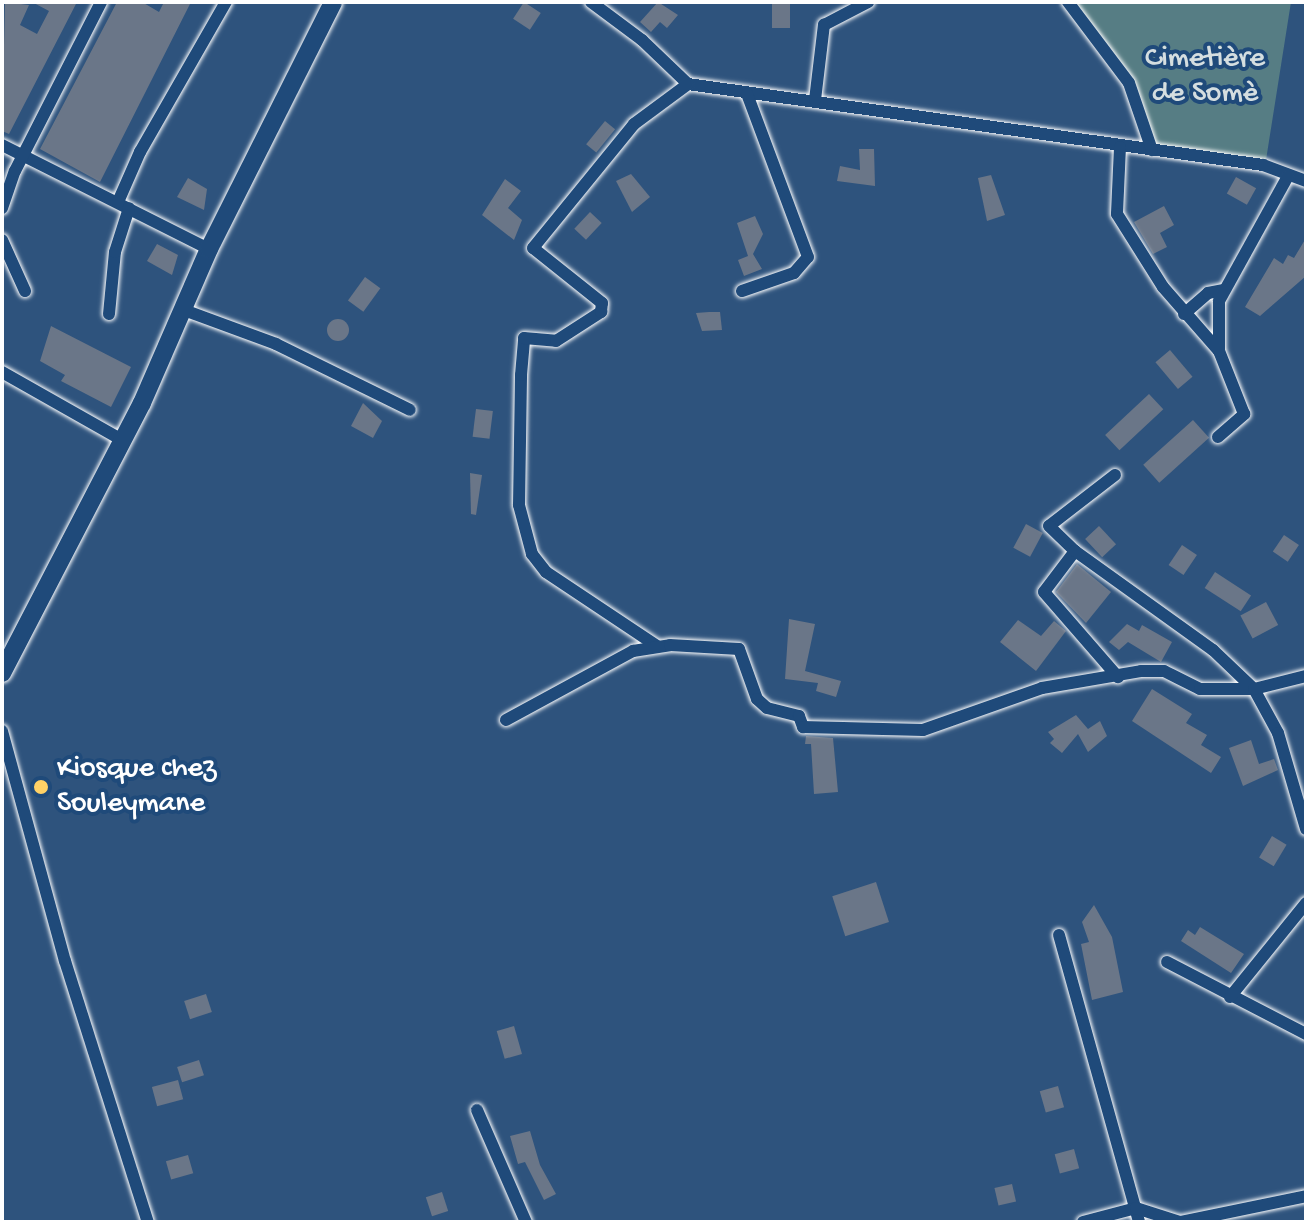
<!DOCTYPE html>
<html>
<head>
<meta charset="utf-8">
<style>
	body { margin:0 }
	#map { position:relative; width:1308px; height:1224px; overflow:hidden; background:#2e537d; font-family:"Gochi Hand",sans-serif }
	div>[style] { position:absolute }
	[style*='--x'] { left:calc(var(--x)*1px); top:calc(var(--y)*1px); width:calc(var(--w)*1px); rotate:calc(var(--a)*1deg) }
	.green>* { inset:0; background:#567d84 }
	.building>* { inset:0; background:#6a7688; transform-origin:0 0 }
	.round { border-radius:50% }
	.roads { filter:drop-shadow(0 0 2px #fff) drop-shadow(0 0 2px #fff) }
	.street>* { height:12px; margin:-6px; padding:0 6px; transform-origin:6px; border-radius:6px; background:#1f4a7a }
	.secondary>* { height:18px; margin:-9px; padding:0 9px; transform-origin:9px; border-radius:9px; background:#1f4a7a }
	.dots>* { width:22px; height:22px; translate:-50% -50%; box-sizing:border-box; border:4px solid #1f4a7a; border-radius:50% }
	span { translate:-50% -50%; white-space:nowrap; text-align:center; line-height:1.15; -webkit-text-stroke:8px #1f4a7a; paint-order:stroke }
	.park-label { font-size:30px; color:#d5dee0 }
	.poi-label { font-size:30px; color:#fff }
	.left { translate:0 -50%; text-align:left }
	.frame { position:absolute; inset:0; border:4px solid #fff; pointer-events:none }
</style>
</head>
<body>
<div id="map">
	<div class="green">
		<div style="clip-path:polygon(1072px 2px,1291px 2px,1266px 160px,1154px 147px,1130px 82px)"></div>
	</div>
	<div class="building">
		<div style="clip-path:polygon(5px 2px,29px 5px,20px 25px,37px 34px,49px 11px,32px 2px,77px 2px,9px 134px,2px 131px)"></div>
		<div style="clip-path:polygon(117px 2px,142px 2px,159px 12px,164px 2px,191px 2px,100px 182px,40px 149px)"></div>
		<div style="left:524px;top:2px;width:20px;height:20px;rotate:33deg"></div>
		<div style="clip-path:polygon(658px 2px,678px 15px,667px 28px,660px 22px,651px 32px,640px 22px)"></div>
		<div style="left:772px;top:2px;width:18px;height:26px"></div>
		<div style="left:605px;top:121px;width:13px;height:30px;rotate:39deg"></div>
		<div style="clip-path:polygon(859px 149px,874px 149px,875px 186px,837px 181px,840px 166px,860px 170px)"></div>
		<div style="clip-path:polygon(631px 174px,650px 197px,632px 212px,616px 181px)"></div>
		<div style="clip-path:polygon(991px 175px,1005px 215px,987px 221px,978px 178px)"></div>
		<div style="left:1236px;top:177px;width:23px;height:19px;rotate:29deg"></div>
		<div style="clip-path:polygon(188px 178px,207px 189px,204px 210px,177px 197px)"></div>
		<div style="clip-path:polygon(505px 179px,521px 191px,508px 208px,522px 220px,514px 240px,482px 215px)"></div>
		<div style="clip-path:polygon(1164px 206px,1174px 225px,1160px 233px,1167px 247px,1153px 254px,1134px 222px)"></div>
		<div style="left:590px;top:212px;width:16px;height:23px;rotate:43deg"></div>
		<div style="clip-path:polygon(755px 216px,763px 234px,753px 254px,762px 269px,744px 276px,738px 260px,748px 256px,737px 223px)"></div>
		<div style="clip-path:polygon(1306px 238px,1306px 276px,1260px 316px,1245px 307px,1274px 258px,1283px 264px,1288px 255px,1294px 258px)"></div>
		<div style="clip-path:polygon(157px 244px,178px 255px,172px 275px,147px 261px)"></div>
		<div style="left:365px;top:277px;width:19px;height:29px;rotate:36deg"></div>
		<div style="clip-path:polygon(709px 312px,720px 312px,722px 330px,702px 331px,696px 313px)"></div>
		<div class="round" style="left:327px;top:319px;width:22px;height:22px"></div>
		<div style="clip-path:polygon(51px 326px,131px 367px,111px 407px,61px 381px,65px 375px,40px 361px)"></div>
		<div style="left:1170px;top:350px;width:35px;height:19px;rotate:50deg"></div>
		<div style="left:1149px;top:394px;width:21px;height:60px;rotate:47deg"></div>
		<div style="clip-path:polygon(363px 403px,382px 421px,373px 438px,351px 426px)"></div>
		<div style="left:476px;top:409px;width:17px;height:28px;rotate:7deg"></div>
		<div style="left:1193px;top:420px;width:24px;height:67px;rotate:48deg"></div>
		<div style="clip-path:polygon(470px 473px,482px 475px,476px 515px,471px 514px)"></div>
		<div style="left:1026px;top:524px;width:19px;height:27px;rotate:28deg"></div>
		<div style="left:1099px;top:526px;width:25px;height:19px;rotate:47deg"></div>
		<div style="left:1284px;top:535px;width:18px;height:20px;rotate:34deg"></div>
		<div style="left:1182px;top:545px;width:18px;height:24px;rotate:34deg"></div>
		<div style="clip-path:polygon(1077px 564px,1111px 592px,1086px 623px,1056px 592px)"></div>
		<div style="left:1215px;top:572px;width:43px;height:19px;rotate:33deg"></div>
		<div style="left:1266px;top:602px;width:26px;height:29px;rotate:62deg"></div>
		<div style="clip-path:polygon(789px 619px,815px 624px,805px 671px,841px 681px,836px 697px,816px 691px,818px 683px,785px 679px)"></div>
		<div style="clip-path:polygon(1018px 620px,1041px 636px,1054px 621px,1066px 631px,1036px 671px,1000px 642px)"></div>
		<div style="clip-path:polygon(1127px 624px,1139px 631px,1142px 625px,1172px 642px,1161px 662px,1128px 642px,1119px 650px,1109px 642px)"></div>
		<div style="clip-path:polygon(1152px 689px,1192px 714px,1186px 723px,1207px 735px,1201px 745px,1221px 757px,1211px 773px,1132px 721px)"></div>
		<div style="clip-path:polygon(1076px 715px,1088px 729px,1100px 721px,1107px 736px,1088px 752px,1078px 734px,1062px 753px,1050px 743px,1054px 739px,1048px 732px)"></div>
		<div style="clip-path:polygon(806px 736px,833px 738px,838px 792px,814px 794px,811px 744px,805px 744px)"></div>
		<div style="clip-path:polygon(1251px 740px,1259px 764px,1274px 759px,1278px 770px,1243px 786px,1229px 748px)"></div>
		<div style="left:1272px;top:836px;width:17px;height:25px;rotate:31deg"></div>
		<div style="left:876px;top:882px;width:42px;height:46px;rotate:72deg"></div>
		<div style="clip-path:polygon(1094px 905px,1112px 937px,1123px 992px,1092px 1000px,1081px 944px,1089px 942px,1082px 922px)"></div>
		<div style="clip-path:polygon(1200px 927px,1244px 954px,1231px 973px,1181px 941px,1188px 930px,1195px 935px)"></div>
		<div style="left:206px;top:994px;width:19px;height:23px;rotate:72deg"></div>
		<div style="left:514px;top:1026px;width:29px;height:18px;rotate:74deg"></div>
		<div style="left:199px;top:1060px;width:16px;height:23px;rotate:72deg"></div>
		<div style="left:178px;top:1080px;width:20px;height:27px;rotate:75deg"></div>
		<div style="left:1058px;top:1086px;width:22px;height:19px;rotate:74deg"></div>
		<div style="clip-path:polygon(530px 1131px,540px 1165px,556px 1194px,544px 1200px,525px 1162px,518px 1164px,510px 1136px)"></div>
		<div style="left:1074px;top:1149px;width:20px;height:20px;rotate:75deg"></div>
		<div style="left:188px;top:1155px;width:19px;height:23px;rotate:74deg"></div>
		<div style="left:1012px;top:1184px;width:18px;height:18px;rotate:77deg"></div>
		<div style="left:442px;top:1192px;width:20px;height:17px;rotate:72deg"></div>
	</div>
	<div class="roads">
		<div class="street">
			<div style="--x:591;--y:2;--w:64;--a:36.7"></div>
			<div style="--x:642;--y:40;--w:64;--a:43.7"></div>
			<div style="--x:688;--y:84;--w:581;--a:8.02"></div>
			<div style="--x:1263;--y:165;--w:46;--a:20.4"></div>
			<div style="--x:1068;--y:2;--w:101;--a:53"></div>
			<div style="--x:1129;--y:83;--w:71;--a:71.1"></div>
			<div style="--x:815;--y:100;--w:76;--a:-83.2"></div>
			<div style="--x:824;--y:25;--w:50;--a:-27.6"></div>
			<div style="--x:2;--y:145;--w:232;--a:26.7"></div>
			<div style="--x:1120;--y:147;--w:67;--a:92.6"></div>
			<div style="--x:1117;--y:214;--w:86;--a:57.8"></div>
			<div style="--x:1163;--y:287;--w:85;--a:48.8"></div>
			<div style="--x:118;--y:202;--w:55;--a:-66.3"></div>
			<div style="--x:140;--y:152;--w:173;--a:-60.2"></div>
			<div style="--x:2;--y:208;--w:39;--a:-71"></div>
			<div style="--x:15;--y:171;--w:190;--a:-63"></div>
			<div style="--x:2;--y:240;--w:56;--a:65.7"></div>
			<div style="--x:742;--y:291;--w:55;--a:-19.1"></div>
			<div style="--x:794;--y:273;--w:21;--a:-49"></div>
			<div style="--x:808;--y:257;--w:174;--a:-110.5"></div>
			<div style="--x:181;--y:309;--w:101;--a:20.2"></div>
			<div style="--x:276;--y:344;--w:149;--a:26.2"></div>
			<div style="--x:109;--y:314;--w:62;--a:-84.5"></div>
			<div style="--x:115;--y:252;--w:46;--a:-72.3"></div>
			<div style="--x:1184;--y:314;--w:32;--a:-41"></div>
			<div style="--x:1208;--y:293;--w:16;--a:-11"></div>
			<div style="--x:2;--y:372;--w:138;--a:29.5"></div>
			<div style="--x:1218;--y:437;--w:35;--a:-41"></div>
			<div style="--x:1244;--y:414;--w:68;--a:-111.6"></div>
			<div style="--x:1219;--y:351;--w:50;--a:-90"></div>
			<div style="--x:1219;--y:301;--w:143;--a:-61.1"></div>
			<div style="--x:1115;--y:475;--w:83;--a:142.3"></div>
			<div style="--x:1049;--y:526;--w:36;--a:44"></div>
			<div style="--x:1075;--y:551;--w:51;--a:127.1"></div>
			<div style="--x:1044;--y:592;--w:113;--a:49"></div>
			<div style="--x:1075;--y:551;--w:170;--a:35.7"></div>
			<div style="--x:1213;--y:650;--w:57;--a:43.6"></div>
			<div style="--x:1254;--y:689;--w:50;--a:61.4"></div>
			<div style="--x:1278;--y:733;--w:100;--a:73.7"></div>
			<div style="--x:657;--y:646;--w:133;--a:-146.3"></div>
			<div style="--x:546;--y:572;--w:23;--a:-128"></div>
			<div style="--x:532;--y:554;--w:51;--a:-104.9"></div>
			<div style="--x:519;--y:505;--w:130;--a:-89.1"></div>
			<div style="--x:521;--y:375;--w:37;--a:-85"></div>
			<div style="--x:524;--y:338;--w:32;--a:5"></div>
			<div style="--x:556;--y:341;--w:54;--a:-32.8"></div>
			<div style="--x:601;--y:312;--w:9;--a:-84"></div>
			<div style="--x:602;--y:303;--w:88;--a:-141.4"></div>
			<div style="--x:533;--y:248;--w:160;--a:-50.8"></div>
			<div style="--x:634;--y:124;--w:67;--a:-36.5"></div>
			<div style="--x:506;--y:720;--w:145;--a:-28.5"></div>
			<div style="--x:633;--y:651;--w:37;--a:-9"></div>
			<div style="--x:670;--y:645;--w:69;--a:3.3"></div>
			<div style="--x:739;--y:649;--w:53;--a:70.2"></div>
			<div style="--x:757;--y:699;--w:13;--a:42"></div>
			<div style="--x:767;--y:708;--w:33;--a:14"></div>
			<div style="--x:799;--y:716;--w:12;--a:70"></div>
			<div style="--x:803;--y:727;--w:120;--a:1.4"></div>
			<div style="--x:923;--y:730;--w:126;--a:-19.4"></div>
			<div style="--x:1042;--y:688;--w:100;--a:-9.7"></div>
			<div style="--x:1141;--y:671;--w:23;--a:0"></div>
			<div style="--x:1164;--y:671;--w:40;--a:26.6"></div>
			<div style="--x:1200;--y:689;--w:54;--a:0"></div>
			<div style="--x:1254;--y:689;--w:54;--a:-14"></div>
			<div style="--x:2;--y:731;--w:238;--a:74.7"></div>
			<div style="--x:65;--y:961;--w:274;--a:72.4"></div>
			<div style="--x:1059;--y:935;--w:298;--a:74.4"></div>
			<div style="--x:1167;--y:962;--w:157;--a:27.4"></div>
			<div style="--x:1230;--y:997;--w:121;--a:-51"></div>
			<div style="--x:477;--y:1110;--w:122;--a:66.4"></div>
			<div style="--x:1083;--y:1222;--w:55;--a:-14.8"></div>
			<div style="--x:1136;--y:1208;--w:46;--a:17.7"></div>
			<div style="--x:1181;--y:1222;--w:128;--a:-11.7"></div>
		</div>
		<div class="secondary">
			<div style="--x:2;--y:673;--w:304;--a:-62.6"></div>
			<div style="--x:142;--y:403;--w:168;--a:-66.5"></div>
			<div style="--x:209;--y:249;--w:276;--a:-63.3"></div>
		</div>
	</div>
	<div class="dots">
		<div style="left:41px;top:787px;background:#ffd166"></div>
	</div>
	<div class="park-label">
		<span style="left:1205px;top:77px">Cimetière<br>de Somè</span>
	</div>
	<div class="poi-label">
		<span class="left" style="left:57px;top:787px">Kiosque chez<br>Souleymane</span>
	</div>
	<div class="frame"></div>
</div>
</body>
</html>
